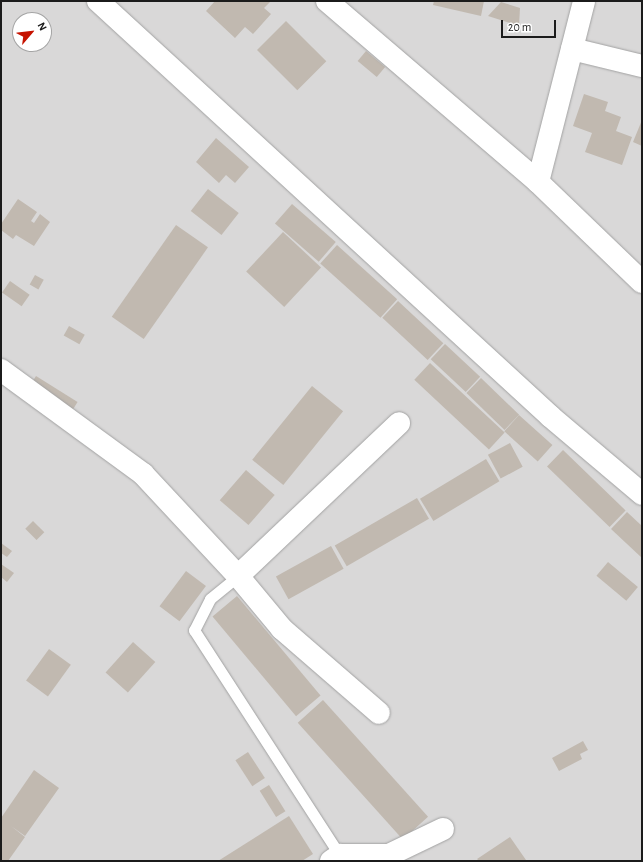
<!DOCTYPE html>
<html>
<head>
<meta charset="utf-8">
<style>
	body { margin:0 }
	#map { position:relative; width:643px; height:862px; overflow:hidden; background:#edeae0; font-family:"Alegreya Sans",sans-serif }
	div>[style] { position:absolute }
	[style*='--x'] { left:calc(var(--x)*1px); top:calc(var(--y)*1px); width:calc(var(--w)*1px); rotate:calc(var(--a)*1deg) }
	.residential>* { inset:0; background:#d9d8d8 }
	.building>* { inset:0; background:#c1b9b0; transform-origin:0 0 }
	.roads { filter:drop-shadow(0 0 1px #a2a2a2) drop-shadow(0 0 1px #a2a2a2) }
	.lane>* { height:11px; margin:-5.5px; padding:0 5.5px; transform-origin:5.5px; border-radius:5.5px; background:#fff }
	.street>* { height:22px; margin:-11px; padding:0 11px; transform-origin:11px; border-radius:11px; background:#fff }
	span { translate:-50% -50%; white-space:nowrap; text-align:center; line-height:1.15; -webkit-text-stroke:3px #fff; paint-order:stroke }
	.frame { position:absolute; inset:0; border:2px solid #1b1b1b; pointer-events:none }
	.north { position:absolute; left:12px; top:12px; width:40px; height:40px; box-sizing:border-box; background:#fff; border:1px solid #a4a4a4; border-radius:50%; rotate:62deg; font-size:11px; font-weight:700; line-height:16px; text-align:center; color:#1b1b1b }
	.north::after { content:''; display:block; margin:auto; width:14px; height:18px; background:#c61300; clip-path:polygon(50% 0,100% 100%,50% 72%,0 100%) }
	.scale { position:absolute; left:501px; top:20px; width:55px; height:18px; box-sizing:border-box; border:2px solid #1b1b1b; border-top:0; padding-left:5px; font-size:12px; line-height:14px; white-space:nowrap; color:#1b1b1b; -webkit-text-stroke:3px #fff; paint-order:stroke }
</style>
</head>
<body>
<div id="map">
	<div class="residential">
		<div style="clip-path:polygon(evenodd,1px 1px,642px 1px,642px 861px,1px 861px,1px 1px,20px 20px,44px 20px,44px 44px,20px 44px,20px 20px)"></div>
	</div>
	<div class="building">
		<div style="clip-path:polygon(215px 1px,271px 1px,264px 8px,271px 14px,253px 34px,245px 27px,235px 38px,206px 11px)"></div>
		<div style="clip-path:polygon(434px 1px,484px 1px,481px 16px,433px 5px)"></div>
		<div style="clip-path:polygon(501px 2px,520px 8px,519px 26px,488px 16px)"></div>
		<div style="left:286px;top:21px;width:57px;height:41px;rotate:45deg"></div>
		<div style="left:366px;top:51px;width:25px;height:13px;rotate:40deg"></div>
		<div style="clip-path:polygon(584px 94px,608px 102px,605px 111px,621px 117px,616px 131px,632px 137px,622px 165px,585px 152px,592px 133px,573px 126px)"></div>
		<div style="clip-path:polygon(642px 120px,642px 146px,633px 142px)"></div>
		<div style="clip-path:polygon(216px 138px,249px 167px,235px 183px,226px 175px,219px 183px,196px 162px)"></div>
		<div style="left:208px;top:189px;width:39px;height:28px;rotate:38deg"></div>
		<div style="clip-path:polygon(18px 199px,37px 212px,31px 221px,34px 223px,40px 214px,50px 222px,34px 246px,16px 235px,13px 239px,1px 230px,1px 224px)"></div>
		<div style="left:292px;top:204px;width:58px;height:26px;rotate:41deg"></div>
		<div style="left:176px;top:225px;width:39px;height:112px;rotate:35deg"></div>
		<div style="left:283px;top:232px;width:52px;height:54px;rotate:43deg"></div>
		<div style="left:337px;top:245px;width:81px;height:25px;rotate:42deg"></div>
		<div style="left:35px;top:275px;width:10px;height:11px;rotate:29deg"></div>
		<div style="left:10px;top:281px;width:24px;height:14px;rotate:35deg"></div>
		<div style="left:398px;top:301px;width:62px;height:23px;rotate:43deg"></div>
		<div style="left:69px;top:326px;width:18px;height:11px;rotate:29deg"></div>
		<div style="left:445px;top:344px;width:48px;height:21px;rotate:43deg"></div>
		<div style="left:430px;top:363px;width:102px;height:23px;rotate:43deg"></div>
		<div style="left:36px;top:376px;width:49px;height:17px;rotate:32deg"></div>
		<div style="left:481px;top:378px;width:53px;height:21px;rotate:44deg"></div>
		<div style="left:312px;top:386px;width:40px;height:95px;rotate:39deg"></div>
		<div style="left:519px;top:415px;width:45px;height:22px;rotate:42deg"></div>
		<div style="left:510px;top:443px;width:27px;height:25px;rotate:62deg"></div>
		<div style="left:563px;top:450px;width:87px;height:23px;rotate:44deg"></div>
		<div style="left:486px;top:459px;width:26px;height:77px;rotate:59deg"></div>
		<div style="left:246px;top:470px;width:38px;height:40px;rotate:41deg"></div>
		<div style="left:417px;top:498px;width:24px;height:95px;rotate:60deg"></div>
		<div style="clip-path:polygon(627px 512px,642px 526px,642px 558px,611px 529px)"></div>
		<div style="left:33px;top:521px;width:16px;height:11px;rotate:45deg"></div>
		<div style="clip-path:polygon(1px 543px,12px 551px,7px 557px,1px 553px)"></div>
		<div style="left:331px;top:546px;width:26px;height:63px;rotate:61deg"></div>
		<div style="left:608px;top:562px;width:39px;height:18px;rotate:40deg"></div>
		<div style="clip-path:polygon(1px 564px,14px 573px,7px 582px,1px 577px)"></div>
		<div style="left:186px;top:571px;width:25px;height:44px;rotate:37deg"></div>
		<div style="left:237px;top:596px;width:130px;height:32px;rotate:50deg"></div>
		<div style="left:133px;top:642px;width:30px;height:41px;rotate:42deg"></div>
		<div style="left:49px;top:649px;width:27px;height:39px;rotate:36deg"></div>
		<div style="left:323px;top:700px;width:157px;height:34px;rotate:48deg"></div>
		<div style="clip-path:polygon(583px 741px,588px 750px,580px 754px,582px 759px,559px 771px,552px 758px)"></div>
		<div style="left:248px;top:752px;width:31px;height:15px;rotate:57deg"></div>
		<div style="clip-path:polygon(34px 770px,59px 788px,25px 836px,11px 826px,25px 837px,8px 861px,1px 861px,1px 818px)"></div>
		<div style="left:269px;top:785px;width:31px;height:11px;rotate:58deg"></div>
		<div style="clip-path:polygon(289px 816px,313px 854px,302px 861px,218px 861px)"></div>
		<div style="clip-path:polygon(510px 837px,526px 860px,479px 861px,477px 859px)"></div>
	</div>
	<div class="roads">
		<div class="lane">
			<div style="--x:238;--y:576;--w:36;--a:141"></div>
			<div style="--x:210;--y:599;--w:35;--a:117"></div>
			<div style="--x:194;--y:630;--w:270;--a:57.1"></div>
		</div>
		<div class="street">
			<div style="--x:98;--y:1;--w:615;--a:42.56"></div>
			<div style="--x:551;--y:417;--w:119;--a:40.2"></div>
			<div style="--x:327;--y:1;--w:278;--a:40.6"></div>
			<div style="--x:538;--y:182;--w:144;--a:43.9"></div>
			<div style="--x:572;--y:49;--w:72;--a:13.7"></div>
			<div style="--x:538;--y:182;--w:187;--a:-75.7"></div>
			<div style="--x:1;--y:370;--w:176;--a:36.2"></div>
			<div style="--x:143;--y:474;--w:139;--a:47"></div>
			<div style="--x:238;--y:576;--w:69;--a:50.3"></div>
			<div style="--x:282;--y:629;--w:128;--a:40.9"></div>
			<div style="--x:238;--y:576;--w:222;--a:-43.5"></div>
			<div style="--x:331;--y:861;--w:11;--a:-34"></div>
			<div style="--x:340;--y:855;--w:49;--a:0"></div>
			<div style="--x:389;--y:855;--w:60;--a:-25.7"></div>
		</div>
	</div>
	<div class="frame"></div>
	<div class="north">N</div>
	<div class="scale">20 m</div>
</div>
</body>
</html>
